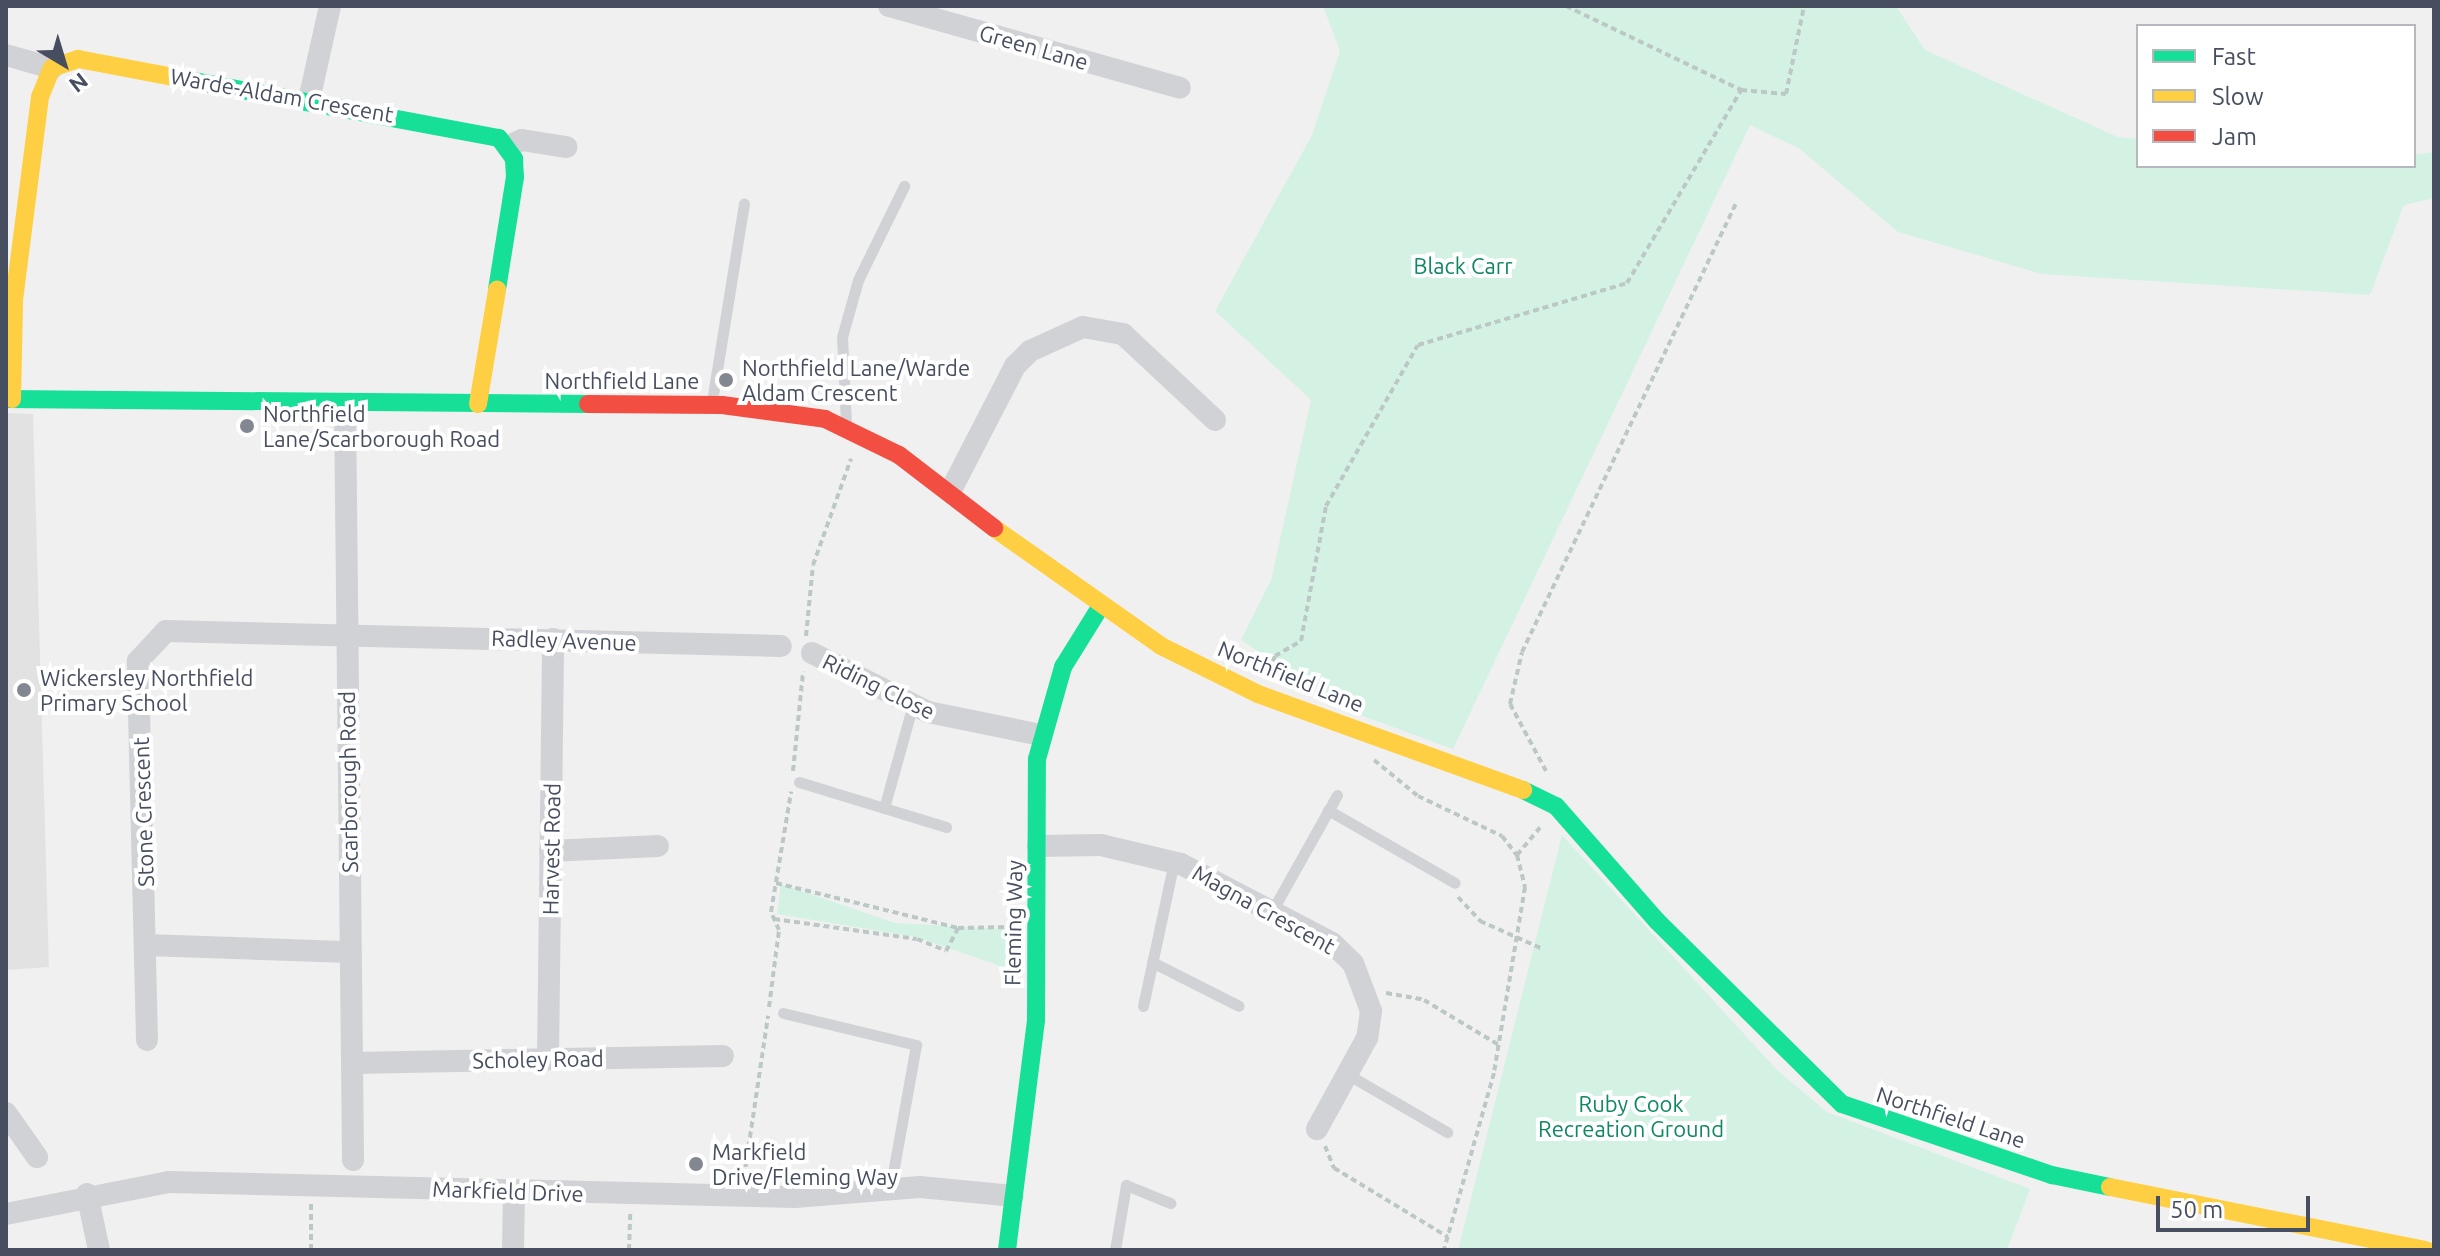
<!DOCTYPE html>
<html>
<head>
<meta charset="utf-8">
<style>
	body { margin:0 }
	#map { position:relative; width:2440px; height:1256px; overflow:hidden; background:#f1f0f0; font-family:Ubuntu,sans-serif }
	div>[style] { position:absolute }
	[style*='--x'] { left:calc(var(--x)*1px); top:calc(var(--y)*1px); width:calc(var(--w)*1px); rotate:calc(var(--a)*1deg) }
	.education>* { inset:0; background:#e2e2e3 }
	.green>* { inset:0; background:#d3f2e4 }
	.path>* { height:4px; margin-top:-2px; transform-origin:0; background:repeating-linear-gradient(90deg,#bbc8c6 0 6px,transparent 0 10px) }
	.lane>* { height:11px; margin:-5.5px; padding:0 5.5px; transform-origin:5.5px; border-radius:5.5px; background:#d1d2d6 }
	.street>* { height:22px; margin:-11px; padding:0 11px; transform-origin:11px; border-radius:11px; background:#d1d2d6 }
	.fast>* { height:18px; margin:-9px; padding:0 9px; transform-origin:9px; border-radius:9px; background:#16e098 }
	.slow>* { height:18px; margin:-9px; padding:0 9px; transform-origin:9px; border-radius:9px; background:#ffcf43 }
	.jam>* { height:18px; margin:-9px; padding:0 9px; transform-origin:9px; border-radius:9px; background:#f24e42 }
	.dots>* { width:22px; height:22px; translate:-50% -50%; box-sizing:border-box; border:4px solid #fff; border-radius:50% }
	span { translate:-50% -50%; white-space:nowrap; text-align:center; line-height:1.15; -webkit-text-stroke:8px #fff; paint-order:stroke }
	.street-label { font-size:22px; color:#464e5f }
	.park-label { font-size:22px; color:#0f8762 }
	.poi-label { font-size:22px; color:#464e5f }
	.left { translate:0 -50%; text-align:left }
	.frame { position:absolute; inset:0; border:8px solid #464e5f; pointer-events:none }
	.legend { position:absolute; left:2136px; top:24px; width:280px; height:144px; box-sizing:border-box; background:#fff; border:2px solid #b5b8bf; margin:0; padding:10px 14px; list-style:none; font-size:24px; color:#464e5f }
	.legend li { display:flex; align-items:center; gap:16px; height:40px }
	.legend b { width:40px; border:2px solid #b5b8bf }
	.north { position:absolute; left:24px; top:24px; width:80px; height:80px; -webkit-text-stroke:6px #fff; paint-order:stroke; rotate:142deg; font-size:22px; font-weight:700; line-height:32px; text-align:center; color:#464e5f }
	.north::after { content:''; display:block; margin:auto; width:28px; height:36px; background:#464e5f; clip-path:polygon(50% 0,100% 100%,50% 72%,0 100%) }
	.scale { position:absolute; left:2156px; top:1196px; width:154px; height:36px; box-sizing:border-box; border:4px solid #464e5f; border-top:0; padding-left:10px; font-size:24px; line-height:28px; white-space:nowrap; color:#464e5f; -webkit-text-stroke:6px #fff; paint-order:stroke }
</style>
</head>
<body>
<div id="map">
	<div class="education">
		<div style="clip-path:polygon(6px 413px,33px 414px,49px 967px,6px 970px)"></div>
	</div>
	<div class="green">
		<div style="clip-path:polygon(1323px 6px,1896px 6px,1925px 50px,2118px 137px,2138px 139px,2138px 166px,2414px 166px,2414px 155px,2434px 152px,2434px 198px,2404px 205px,2370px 295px,2042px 274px,1898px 232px,1800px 149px,1750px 125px,1453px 749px,1346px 710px,1241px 640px,1271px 580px,1311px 400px,1215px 311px,1312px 135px,1340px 51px)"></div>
		<div style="clip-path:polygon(1562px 835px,1777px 1070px,1827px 1112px,2030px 1189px,2007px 1250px,1458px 1250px)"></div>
		<div style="clip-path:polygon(781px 884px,895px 923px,1021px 930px,1018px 972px,916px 937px,777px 914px)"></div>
	</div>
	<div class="path">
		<div style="--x:1566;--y:6;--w:194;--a:25.6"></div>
		<div style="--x:806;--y:636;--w:71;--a:-84.4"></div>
		<div style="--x:813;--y:565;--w:113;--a:-70.3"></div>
		<div style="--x:1268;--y:671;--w:17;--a:-65"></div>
		<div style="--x:1275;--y:656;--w:30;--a:-30"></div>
		<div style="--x:1301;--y:641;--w:137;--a:-79.5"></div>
		<div style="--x:1326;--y:506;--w:185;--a:-60.3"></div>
		<div style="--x:1418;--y:345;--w:218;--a:-16.5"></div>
		<div style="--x:1627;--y:283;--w:224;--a:-59.4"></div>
		<div style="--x:1741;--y:90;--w:45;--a:5.1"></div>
		<div style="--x:1786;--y:94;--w:90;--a:-78.4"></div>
		<div style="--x:1374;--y:760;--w:57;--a:39.3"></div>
		<div style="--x:1418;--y:796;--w:93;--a:25.5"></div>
		<div style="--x:1502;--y:836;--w:24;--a:52"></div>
		<div style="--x:1517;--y:855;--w:33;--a:76"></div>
		<div style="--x:1525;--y:887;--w:189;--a:99.5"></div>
		<div style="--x:1494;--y:1073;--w:184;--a:105.8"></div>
		<div style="--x:793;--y:771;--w:100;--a:-84.2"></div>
		<div style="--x:1546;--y:771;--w:76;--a:-118.2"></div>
		<div style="--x:1510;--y:704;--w:53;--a:-77"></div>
		<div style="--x:1522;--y:652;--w:497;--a:-64.5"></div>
		<div style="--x:1517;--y:855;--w:38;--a:-50"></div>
		<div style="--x:776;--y:883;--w:187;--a:13.9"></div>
		<div style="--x:1458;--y:897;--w:33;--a:47"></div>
		<div style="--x:1480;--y:921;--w:69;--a:24"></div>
		<div style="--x:774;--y:919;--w:144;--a:8"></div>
		<div style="--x:917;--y:939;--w:31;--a:22"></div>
		<div style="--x:946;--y:951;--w:26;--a:-62"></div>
		<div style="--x:958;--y:928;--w:52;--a:-1.1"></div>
		<div style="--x:1386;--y:993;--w:39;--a:10"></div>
		<div style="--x:1424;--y:1000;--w:87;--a:31"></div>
		<div style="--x:769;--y:1007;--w:78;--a:-82.6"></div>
		<div style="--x:779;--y:930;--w:20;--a:-114"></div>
		<div style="--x:771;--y:912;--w:122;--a:-80.5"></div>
		<div style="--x:1325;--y:1146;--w:24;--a:68"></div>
		<div style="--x:1334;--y:1168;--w:133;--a:31.2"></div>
		<div style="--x:744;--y:1177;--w:163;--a:-81.5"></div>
		<div style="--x:311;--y:1250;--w:46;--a:-90"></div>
		<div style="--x:629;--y:1250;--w:38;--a:-88"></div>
	</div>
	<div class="lane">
		<div style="--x:712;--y:401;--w:200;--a:-80.8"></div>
		<div style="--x:846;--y:424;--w:87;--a:-92.6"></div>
		<div style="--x:842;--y:337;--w:59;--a:-74.3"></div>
		<div style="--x:858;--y:280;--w:105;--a:-63.9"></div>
		<div style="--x:799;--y:782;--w:154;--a:17"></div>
		<div style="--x:884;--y:808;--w:108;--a:-74.4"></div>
		<div style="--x:1328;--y:810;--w:146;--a:29.9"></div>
		<div style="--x:1272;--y:911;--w:133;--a:-60.7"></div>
		<div style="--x:1152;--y:962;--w:97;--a:26.8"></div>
		<div style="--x:1143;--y:1006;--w:147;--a:-77.9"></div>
		<div style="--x:783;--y:1013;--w:137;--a:13.5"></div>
		<div style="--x:916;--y:1045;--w:146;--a:100.2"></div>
		<div style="--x:1347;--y:1074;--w:116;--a:30.1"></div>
		<div style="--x:1115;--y:1250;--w:66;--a:-80.4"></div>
		<div style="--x:1126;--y:1185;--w:48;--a:22.2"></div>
	</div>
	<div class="street">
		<div style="--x:889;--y:6;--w:302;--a:15.7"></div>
		<div style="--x:6;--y:55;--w:48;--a:15.8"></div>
		<div style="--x:309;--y:100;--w:96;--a:-77.4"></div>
		<div style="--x:509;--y:146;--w:14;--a:-25"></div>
		<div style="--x:522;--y:140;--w:45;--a:9"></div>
		<div style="--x:345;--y:405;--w:755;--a:89.39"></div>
		<div style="--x:951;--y:490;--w:140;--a:-62.7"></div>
		<div style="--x:1015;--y:366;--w:21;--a:-45"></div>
		<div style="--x:1030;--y:351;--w:58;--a:-24.4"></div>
		<div style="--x:1083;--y:327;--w:41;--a:9.9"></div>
		<div style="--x:1123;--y:334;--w:126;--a:43.1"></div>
		<div style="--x:812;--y:653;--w:130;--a:27"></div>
		<div style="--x:928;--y:712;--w:115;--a:11.5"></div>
		<div style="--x:1038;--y:846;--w:63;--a:-0.9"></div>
		<div style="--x:1101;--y:845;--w:82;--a:13.4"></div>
		<div style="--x:1181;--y:864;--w:170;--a:27.6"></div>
		<div style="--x:1332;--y:943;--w:29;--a:44"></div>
		<div style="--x:1353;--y:963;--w:51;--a:69.4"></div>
		<div style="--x:1371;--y:1011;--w:27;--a:98"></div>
		<div style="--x:1367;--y:1038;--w:104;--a:118.8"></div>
		<div style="--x:550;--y:851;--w:108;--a:-2.7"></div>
		<div style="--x:146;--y:945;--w:204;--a:2"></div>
		<div style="--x:147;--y:1040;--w:379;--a:-91.4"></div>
		<div style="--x:138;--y:661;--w:41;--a:-47"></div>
		<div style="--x:166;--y:631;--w:615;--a:1.4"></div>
		<div style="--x:548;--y:1059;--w:420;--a:-89.3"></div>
		<div style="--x:353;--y:1063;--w:370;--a:-1.1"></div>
		<div style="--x:6;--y:1113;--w:54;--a:54.8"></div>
		<div style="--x:87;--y:1194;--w:57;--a:77.9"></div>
		<div style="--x:6;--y:1214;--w:166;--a:-11.1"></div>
		<div style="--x:169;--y:1182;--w:626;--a:1.37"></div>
		<div style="--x:795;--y:1197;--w:125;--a:-4.6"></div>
		<div style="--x:920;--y:1187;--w:93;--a:5.5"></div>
		<div style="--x:513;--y:1250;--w:58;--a:-89"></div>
	</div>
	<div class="fast">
		<div style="--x:194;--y:81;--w:310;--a:10.6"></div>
		<div style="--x:499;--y:138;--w:26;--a:54"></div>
		<div style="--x:514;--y:159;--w:18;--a:87"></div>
		<div style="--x:515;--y:177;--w:114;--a:99.1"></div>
		<div style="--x:6;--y:399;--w:582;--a:0.49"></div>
		<div style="--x:1523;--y:790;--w:37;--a:26"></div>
		<div style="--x:1556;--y:806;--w:153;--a:48.7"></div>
		<div style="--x:1657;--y:921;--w:260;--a:44.7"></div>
		<div style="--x:1842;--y:1104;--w:222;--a:18.7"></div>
		<div style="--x:2052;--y:1175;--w:59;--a:11.7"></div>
		<div style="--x:1007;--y:1250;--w:232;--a:-82.8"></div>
		<div style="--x:1036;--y:1020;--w:261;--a:-89.8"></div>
		<div style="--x:1037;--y:759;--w:96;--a:-74.2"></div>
		<div style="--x:1063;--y:667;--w:68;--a:-58.2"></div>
	</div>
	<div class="slow">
		<div style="--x:12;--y:399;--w:99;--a:-88.8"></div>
		<div style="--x:14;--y:300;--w:205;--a:-82.7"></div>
		<div style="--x:40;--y:97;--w:31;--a:-68"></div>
		<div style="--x:52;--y:68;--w:28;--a:-19"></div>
		<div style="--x:78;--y:59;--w:118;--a:10.7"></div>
		<div style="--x:478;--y:404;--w:116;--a:-80.5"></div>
		<div style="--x:994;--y:528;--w:204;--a:35.2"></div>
		<div style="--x:1161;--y:646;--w:108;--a:26.3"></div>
		<div style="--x:1258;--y:694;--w:282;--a:19.9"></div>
		<div style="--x:2110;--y:1187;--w:322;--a:11.3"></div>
	</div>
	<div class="jam">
		<div style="--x:588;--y:404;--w:134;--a:0.4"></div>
		<div style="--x:722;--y:405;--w:104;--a:7.7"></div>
		<div style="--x:825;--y:419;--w:82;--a:25.9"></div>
		<div style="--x:899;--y:455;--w:120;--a:37.5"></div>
	</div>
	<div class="dots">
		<div style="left:726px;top:380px;background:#828792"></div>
		<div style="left:247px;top:426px;background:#828792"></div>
		<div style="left:24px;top:690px;background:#828792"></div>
		<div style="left:696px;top:1164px;background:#828792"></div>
	</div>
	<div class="street-label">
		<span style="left:1034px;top:47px;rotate:16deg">Green Lane</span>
		<span style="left:282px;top:95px;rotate:10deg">Warde-Aldam Crescent</span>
		<span style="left:622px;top:381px">Northfield Lane</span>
		<span style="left:564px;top:640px;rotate:2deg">Radley Avenue</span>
		<span style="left:1291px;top:676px;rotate:22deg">Northfield Lane</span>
		<span style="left:879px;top:686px;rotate:26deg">Riding Close</span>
		<span style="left:348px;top:782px;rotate:-91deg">Scarborough Road</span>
		<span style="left:143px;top:812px;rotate:-92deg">Stone Crescent</span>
		<span style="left:551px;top:849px;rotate:-89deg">Harvest Road</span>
		<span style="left:1264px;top:909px;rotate:29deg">Magna Crescent</span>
		<span style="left:1013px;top:923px;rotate:-89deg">Fleming Way</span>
		<span style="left:538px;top:1059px;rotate:-1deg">Scholey Road</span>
		<span style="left:1951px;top:1117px;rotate:18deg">Northfield Lane</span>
		<span style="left:508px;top:1191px;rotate:2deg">Markfield Drive</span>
	</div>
	<div class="park-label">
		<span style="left:1463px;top:266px">Black Carr</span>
		<span style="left:1631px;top:1116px">Ruby Cook<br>Recreation Ground</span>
	</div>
	<div class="poi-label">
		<span class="left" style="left:742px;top:380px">Northfield Lane/Warde<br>Aldam Crescent</span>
		<span class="left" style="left:263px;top:426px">Northfield<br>Lane/Scarborough Road</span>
		<span class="left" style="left:40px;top:690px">Wickersley Northfield<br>Primary School</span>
		<span class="left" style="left:712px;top:1164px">Markfield<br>Drive/Fleming Way</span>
	</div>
	<div class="frame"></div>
	<ul class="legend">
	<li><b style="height:10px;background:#16e098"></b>Fast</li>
	<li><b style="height:10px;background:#ffcf43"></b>Slow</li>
	<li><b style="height:10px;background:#f24e42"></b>Jam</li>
	</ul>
	<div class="north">N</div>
	<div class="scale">50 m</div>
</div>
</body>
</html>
